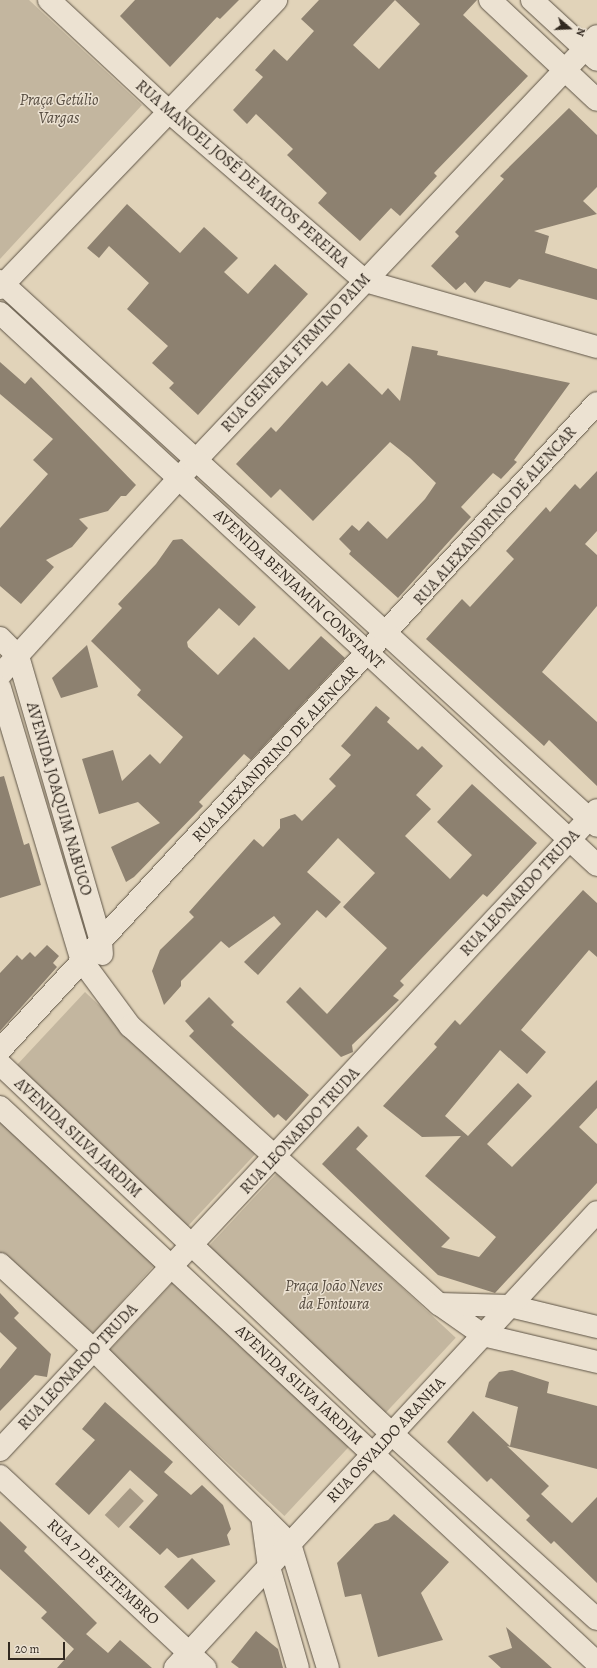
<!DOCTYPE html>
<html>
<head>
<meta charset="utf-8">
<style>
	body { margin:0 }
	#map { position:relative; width:597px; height:1668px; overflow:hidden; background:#e1d3b9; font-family:Alegreya,serif }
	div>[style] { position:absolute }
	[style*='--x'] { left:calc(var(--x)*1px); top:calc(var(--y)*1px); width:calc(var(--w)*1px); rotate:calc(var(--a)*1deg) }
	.green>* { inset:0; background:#c3b69f; transform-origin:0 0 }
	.water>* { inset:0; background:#a69985; transform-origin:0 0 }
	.building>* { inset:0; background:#8d8170; transform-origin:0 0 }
	.roads { filter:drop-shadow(0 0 1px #5e5446) drop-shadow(0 0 1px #5e5446) }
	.minor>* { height:22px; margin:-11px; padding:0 11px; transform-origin:11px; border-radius:11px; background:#ece2d2 }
	.tertiary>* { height:22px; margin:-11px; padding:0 11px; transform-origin:11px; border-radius:11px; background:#ece2d2 }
	.secondary>* { height:22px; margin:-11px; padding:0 11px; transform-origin:11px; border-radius:11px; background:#ece2d2 }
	span { translate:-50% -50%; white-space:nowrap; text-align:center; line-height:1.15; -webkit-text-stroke:3px #ece2d2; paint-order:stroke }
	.park-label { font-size:16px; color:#564c40; font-style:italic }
	.street-label { font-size:16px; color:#322920 }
	.north { position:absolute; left:549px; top:8px; width:40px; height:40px; -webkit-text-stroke:3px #ece2d2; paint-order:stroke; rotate:109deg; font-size:11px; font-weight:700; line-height:16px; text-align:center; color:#322920 }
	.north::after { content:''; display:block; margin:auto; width:14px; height:18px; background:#322920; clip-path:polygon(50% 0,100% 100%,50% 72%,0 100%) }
	.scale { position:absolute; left:8px; top:1642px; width:57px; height:18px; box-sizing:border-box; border:2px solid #322920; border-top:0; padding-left:5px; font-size:12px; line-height:14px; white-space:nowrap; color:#322920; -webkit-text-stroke:3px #ece2d2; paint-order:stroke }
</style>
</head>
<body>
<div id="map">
	<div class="green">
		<div style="clip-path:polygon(0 0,29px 0,142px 105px,0 259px)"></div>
		<div style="left:85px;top:992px;width:235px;height:105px;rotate:43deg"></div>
		<div style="clip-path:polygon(0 1114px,159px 1260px,90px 1337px,0 1255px)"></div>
		<div style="left:278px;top:1172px;width:243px;height:105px;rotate:43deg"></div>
		<div style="left:175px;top:1280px;width:241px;height:98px;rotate:43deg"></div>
	</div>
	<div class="water">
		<div style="left:130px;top:1488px;width:19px;height:37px;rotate:43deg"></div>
	</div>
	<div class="building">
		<div style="clip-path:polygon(135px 0,239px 0,220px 19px,217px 17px,170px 67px,120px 16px)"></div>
		<div style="clip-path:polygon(evenodd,319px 0,477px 0,463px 15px,528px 76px,434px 173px,437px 176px,400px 216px,391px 208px,360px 241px,318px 203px,327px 193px,287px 155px,293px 149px,256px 114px,247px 124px,233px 110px,263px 77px,255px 70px,274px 49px,287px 61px,314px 31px,301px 19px,319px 0,395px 0,420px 24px,379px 69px,353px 45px,395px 0)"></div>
		<div style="clip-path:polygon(569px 108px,597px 135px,597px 187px,583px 201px,597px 214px,534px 231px,549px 236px,545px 253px,597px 269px,597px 300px,519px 279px,510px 288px,485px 281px,475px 293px,465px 282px,456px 290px,431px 266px,459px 236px,455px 232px,504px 179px,500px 176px)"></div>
		<div style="clip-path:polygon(127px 204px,180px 253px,204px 227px,238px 258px,224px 272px,248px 294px,275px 264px,308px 294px,198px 415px,169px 388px,174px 383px,152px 363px,168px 346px,127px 309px,149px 283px,109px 246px,99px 258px,87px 248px)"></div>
		<div style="clip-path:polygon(412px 346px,438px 351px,437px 355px,570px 383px,514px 460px,517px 462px,501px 479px,493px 473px,461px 507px,471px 517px,398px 598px,349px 554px,351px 551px,339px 539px,352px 525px,359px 531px,368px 521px,387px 539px,425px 499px,436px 483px,410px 458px,390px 442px,313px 521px,280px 489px,271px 498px,236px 464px,271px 427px,276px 432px,322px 381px,327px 386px,349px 363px,382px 395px,388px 388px,400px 401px)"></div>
		<div style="clip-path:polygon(0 362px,25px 384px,31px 377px,136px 485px,126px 496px,121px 496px,108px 511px,79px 519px,88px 528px,72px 547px,46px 560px,54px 567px,21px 604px,0 586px,0 528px,48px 474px,33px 460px,53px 439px,0 394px)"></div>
		<div style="clip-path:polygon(597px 471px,597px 531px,585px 544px,597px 555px,597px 606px,542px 672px,597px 722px,597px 786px,549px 740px,544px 746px,426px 639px,462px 599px,470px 607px,514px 559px,506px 551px,546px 507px,550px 512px,575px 484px,580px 489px)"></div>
		<div style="clip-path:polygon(182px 539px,256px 607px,239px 626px,219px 608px,187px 642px,188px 647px,218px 675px,254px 637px,289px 670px,321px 636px,345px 658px,251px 760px,244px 754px,199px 802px,203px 806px,134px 877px,126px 882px,111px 847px,160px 823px,138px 802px,99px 814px,82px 759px,113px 750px,122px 781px,150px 754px,160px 764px,183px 737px,137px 695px,141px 690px,91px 641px,122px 608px,118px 604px,156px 564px,173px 540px)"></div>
		<div style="clip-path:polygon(87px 645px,98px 687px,61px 698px,52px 678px)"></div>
		<div style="clip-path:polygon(376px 706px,390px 718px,387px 722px,418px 750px,422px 746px,443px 766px,416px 795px,431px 809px,405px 836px,450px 879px,472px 855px,437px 822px,472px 784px,537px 843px,487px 897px,483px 894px,400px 981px,404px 985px,393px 996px,399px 1000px,352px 1045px,353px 1052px,341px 1057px,286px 1002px,300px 987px,327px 1014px,387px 948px,343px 907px,375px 873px,338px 838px,307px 872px,341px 902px,326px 918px,317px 910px,258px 975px,244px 962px,281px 924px,274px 916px,229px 948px,221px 941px,181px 981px,181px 986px,164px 1005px,152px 971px,160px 950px,194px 917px,189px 912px,254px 839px,263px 847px,280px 828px,280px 819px,295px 814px,302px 821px,336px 786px,329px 779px,351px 755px,341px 746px)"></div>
		<div style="clip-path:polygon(4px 776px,24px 845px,29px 843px,41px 885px,0 898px,0 777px)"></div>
		<div style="clip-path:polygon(583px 890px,597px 903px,597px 957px,589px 950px,521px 1030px,546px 1052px,527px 1074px,500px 1050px,445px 1116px,468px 1136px,518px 1083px,532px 1096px,487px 1144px,512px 1167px,597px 1080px,597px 1108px,579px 1127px,597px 1144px,597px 1183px,495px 1293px,438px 1275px,322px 1164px,358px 1126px,368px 1136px,356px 1149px,450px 1238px,441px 1247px,479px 1257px,496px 1237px,425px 1176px,461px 1136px,422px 1137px,383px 1106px,437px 1047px,434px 1044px,455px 1020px,460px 1025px)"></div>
		<div style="clip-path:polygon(47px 945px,59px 956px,53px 963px,57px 967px,0 1031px,0 973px,17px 955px,22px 960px,30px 952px,35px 957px)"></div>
		<div style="clip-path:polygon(209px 997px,234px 1022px,231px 1025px,309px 1095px,286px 1121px,278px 1114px,274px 1118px,189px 1036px,194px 1031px,185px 1021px)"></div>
		<div style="clip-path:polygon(0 1293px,19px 1313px,14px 1318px,51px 1354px,47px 1377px,35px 1375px,0 1411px,0 1369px,17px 1348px,0 1332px)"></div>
		<div style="clip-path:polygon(512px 1370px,549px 1382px,547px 1393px,597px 1406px,597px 1469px,507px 1446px,549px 1486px,541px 1494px,572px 1523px,597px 1497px,597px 1583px,554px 1541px,551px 1544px,526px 1520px,530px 1516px,491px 1478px,487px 1482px,447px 1442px,473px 1411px,510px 1446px,518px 1407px,485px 1397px,489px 1382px,499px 1372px)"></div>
		<div style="clip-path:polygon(105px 1402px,173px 1462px,164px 1472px,191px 1495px,202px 1485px,223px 1505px,231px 1529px,227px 1535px,230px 1545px,178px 1558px,167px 1548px,160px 1555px,129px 1527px,158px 1495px,130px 1470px,89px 1515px,55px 1484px,95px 1440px,82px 1429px)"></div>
		<div style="clip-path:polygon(394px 1514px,449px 1562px,421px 1593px,443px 1640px,378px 1657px,361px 1594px,345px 1597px,337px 1563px,375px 1524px,388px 1520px)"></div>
		<div style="clip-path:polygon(0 1521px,27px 1547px,24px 1551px,97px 1623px,86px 1634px,108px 1653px,120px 1640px,152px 1668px,57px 1668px,74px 1649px,41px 1618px,47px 1612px,0 1569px)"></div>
		<div style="left:192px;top:1558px;width:33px;height:40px;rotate:44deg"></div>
		<div style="clip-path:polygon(506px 1627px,552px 1668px,501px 1668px,488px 1656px,512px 1648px)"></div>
		<div style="clip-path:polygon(256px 1631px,278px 1649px,283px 1668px,239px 1668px,231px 1662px)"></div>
	</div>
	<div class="roads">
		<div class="minor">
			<div style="--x:49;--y:0;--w:163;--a:43"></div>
			<div style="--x:168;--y:111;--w:260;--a:40.8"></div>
			<div style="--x:365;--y:281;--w:241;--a:15.9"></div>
			<div style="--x:0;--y:288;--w:399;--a:-46.2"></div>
			<div style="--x:0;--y:638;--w:25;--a:45"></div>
			<div style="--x:18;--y:656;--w:297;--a:73.8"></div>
			<div style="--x:101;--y:941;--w:13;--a:86"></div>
			<div style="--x:0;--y:675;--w:266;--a:-47.7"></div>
			<div style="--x:179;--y:478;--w:608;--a:-46.6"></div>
			<div style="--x:0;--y:688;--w:285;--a:73.3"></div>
			<div style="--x:82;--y:961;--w:81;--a:53.6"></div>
			<div style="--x:130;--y:1026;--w:416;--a:42"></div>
			<div style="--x:439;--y:1304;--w:54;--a:35.2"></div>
			<div style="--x:483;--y:1335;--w:117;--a:13.3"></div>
			<div style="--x:0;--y:1050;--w:880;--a:-47.3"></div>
			<div style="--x:0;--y:1264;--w:127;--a:42.5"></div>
			<div style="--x:94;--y:1350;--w:276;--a:44.7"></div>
			<div style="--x:290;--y:1544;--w:130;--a:73"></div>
			<div style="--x:439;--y:1304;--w:71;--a:1.6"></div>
			<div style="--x:510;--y:1306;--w:89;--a:13.6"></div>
			<div style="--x:0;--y:1450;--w:875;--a:-46.99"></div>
			<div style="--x:0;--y:1476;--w:281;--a:43.1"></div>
			<div style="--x:262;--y:1516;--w:51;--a:82.2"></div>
			<div style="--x:269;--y:1567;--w:105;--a:74"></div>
			<div style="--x:175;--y:1668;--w:621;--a:-47.22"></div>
		</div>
		<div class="tertiary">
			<div style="--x:490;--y:0;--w:146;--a:43.1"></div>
			<div style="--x:532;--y:0;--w:88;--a:42.7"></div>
			<div style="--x:0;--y:1064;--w:539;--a:43.35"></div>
			<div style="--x:392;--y:1434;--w:276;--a:42.1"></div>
			<div style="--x:0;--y:1107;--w:816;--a:42.96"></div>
		</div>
		<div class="secondary">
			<div style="--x:0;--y:281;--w:808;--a:42.39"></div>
			<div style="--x:0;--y:313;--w:813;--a:42.76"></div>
		</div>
	</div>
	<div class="park-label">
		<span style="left:59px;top:109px">Praça Getúlio<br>Vargas</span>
		<span style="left:334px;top:1295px">Praça João Neves<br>da Fontoura</span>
	</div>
	<div class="street-label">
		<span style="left:242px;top:174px;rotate:41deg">RUA MANOEL JOSÉ DE MATOS PEREIRA</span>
		<span style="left:296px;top:353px;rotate:-47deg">RUA GENERAL FIRMINO PAIM</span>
		<span style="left:495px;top:516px;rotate:-48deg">RUA ALEXANDRINO DE ALENCAR</span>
		<span style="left:299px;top:589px;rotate:43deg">AVENIDA BENJAMIN CONSTANT</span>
		<span style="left:275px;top:754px;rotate:-47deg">RUA ALEXANDRINO DE ALENCAR</span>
		<span style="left:59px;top:799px;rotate:74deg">AVENIDA JOAQUIM NABUCO</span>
		<span style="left:520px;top:893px;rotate:-47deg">RUA LEONARDO TRUDA</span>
		<span style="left:300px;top:1131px;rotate:-47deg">RUA LEONARDO TRUDA</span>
		<span style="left:78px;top:1138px;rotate:43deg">AVENIDA SILVA JARDIM</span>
		<span style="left:78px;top:1367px;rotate:-47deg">RUA LEONARDO TRUDA</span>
		<span style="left:299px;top:1385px;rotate:43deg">AVENIDA SILVA JARDIM</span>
		<span style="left:386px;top:1440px;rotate:-47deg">RUA OSVALDO ARANHA</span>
		<span style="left:103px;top:1572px;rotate:43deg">RUA 7 DE SETEMBRO</span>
	</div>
	<div class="north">N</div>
	<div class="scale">20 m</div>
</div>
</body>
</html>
